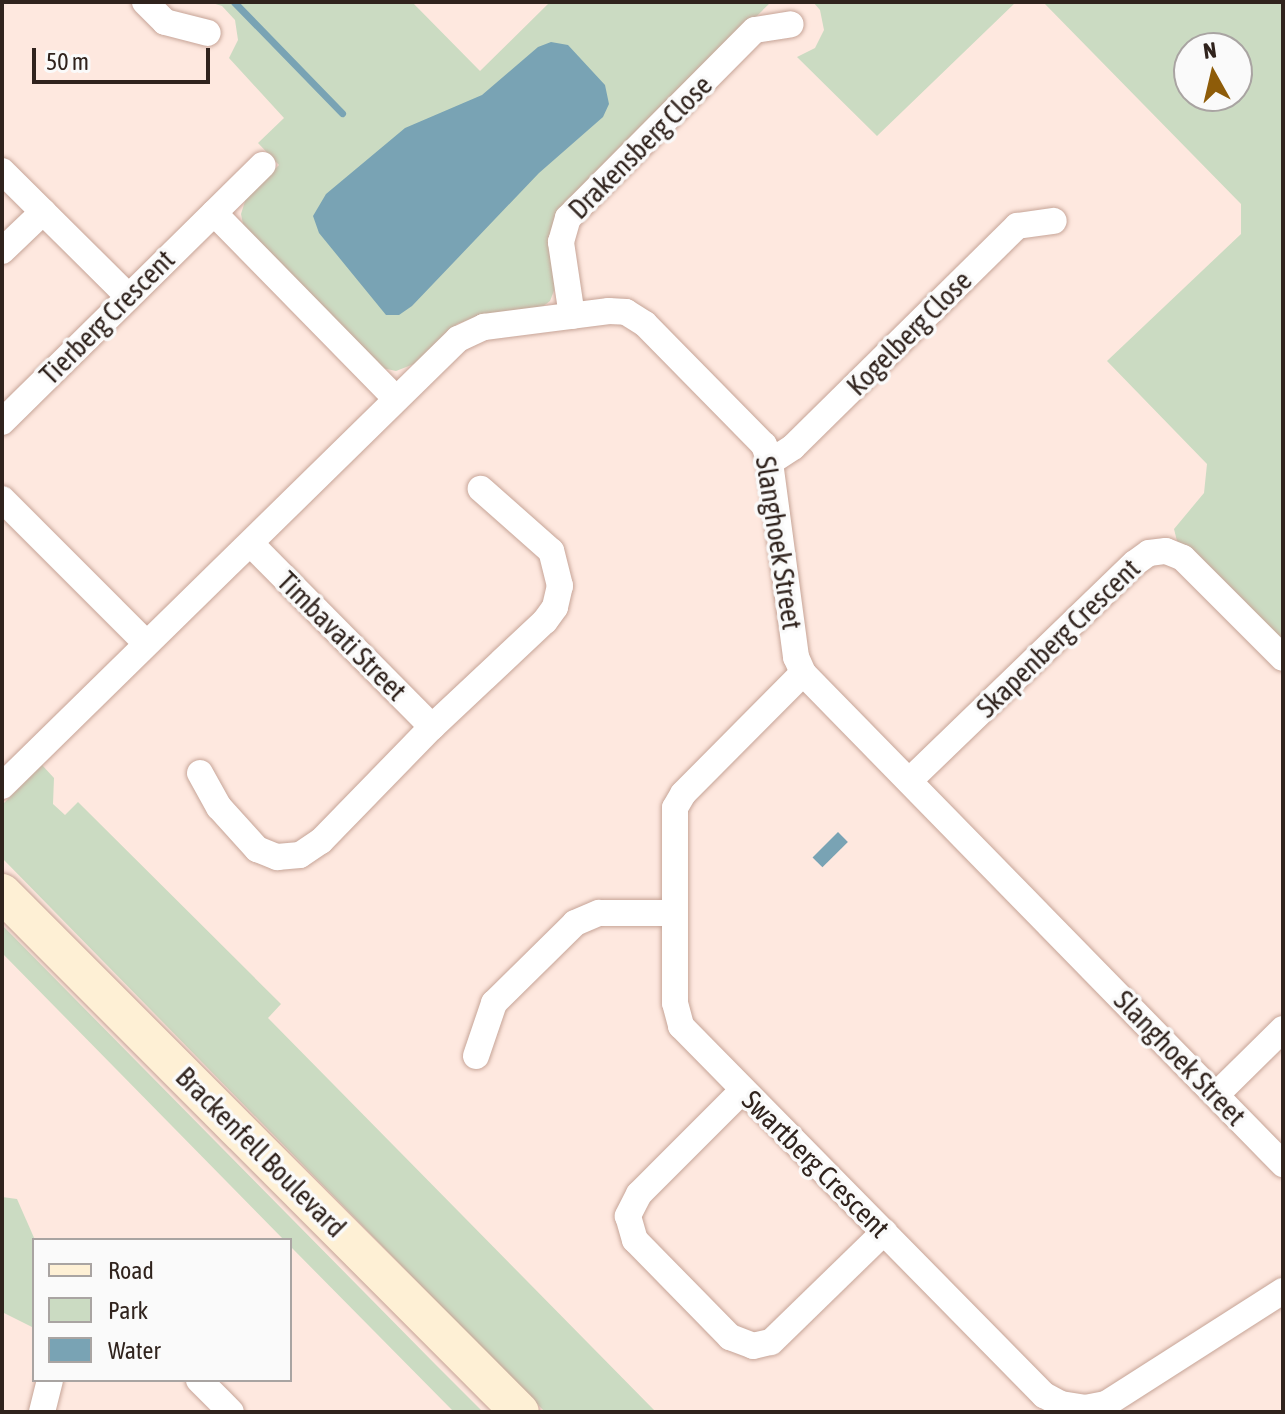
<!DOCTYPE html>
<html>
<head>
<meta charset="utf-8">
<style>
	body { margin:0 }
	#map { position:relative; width:1285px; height:1414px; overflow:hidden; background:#fee8df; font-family:"Asap Condensed",sans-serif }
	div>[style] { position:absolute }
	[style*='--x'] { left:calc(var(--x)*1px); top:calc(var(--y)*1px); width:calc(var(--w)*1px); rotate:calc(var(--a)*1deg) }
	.green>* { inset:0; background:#cbdbc2 }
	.water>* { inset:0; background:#79a3b4; transform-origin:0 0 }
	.stream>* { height:7px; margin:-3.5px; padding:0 3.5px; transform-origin:3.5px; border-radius:3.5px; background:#79a3b4 }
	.roads { filter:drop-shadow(0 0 2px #c6a497) drop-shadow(0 0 2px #c6a497) }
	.street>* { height:26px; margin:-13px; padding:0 13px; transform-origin:13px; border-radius:13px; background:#fff }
	.secondary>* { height:38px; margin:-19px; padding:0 19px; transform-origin:19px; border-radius:19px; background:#fef0d5 }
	span { translate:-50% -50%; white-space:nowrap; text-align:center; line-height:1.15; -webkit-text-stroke:7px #fafafa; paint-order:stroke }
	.street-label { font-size:28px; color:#30231d }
	.frame { position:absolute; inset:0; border:4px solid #30231d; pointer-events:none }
	.legend { position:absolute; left:32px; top:1238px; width:260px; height:144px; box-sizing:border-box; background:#fafafa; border:2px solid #a9a4a2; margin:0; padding:10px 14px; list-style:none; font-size:24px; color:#30231d }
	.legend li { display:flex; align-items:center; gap:16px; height:40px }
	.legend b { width:40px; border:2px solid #a9a4a2 }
	.north { position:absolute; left:1173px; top:32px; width:80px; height:80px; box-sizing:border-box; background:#fafafa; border:2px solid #a9a4a2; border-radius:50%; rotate:352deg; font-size:22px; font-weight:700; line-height:32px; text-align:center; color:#30231d }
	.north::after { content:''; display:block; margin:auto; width:28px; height:36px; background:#8e5c09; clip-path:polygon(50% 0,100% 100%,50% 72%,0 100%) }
	.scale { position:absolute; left:32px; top:48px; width:178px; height:36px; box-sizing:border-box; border:4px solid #30231d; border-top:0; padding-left:10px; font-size:24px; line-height:28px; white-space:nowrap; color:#30231d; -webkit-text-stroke:6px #fafafa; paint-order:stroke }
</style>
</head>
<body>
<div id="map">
	<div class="green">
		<div style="clip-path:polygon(209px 2px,412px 2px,480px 71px,550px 2px,771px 2px,559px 211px,550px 232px,555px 288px,550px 301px,542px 307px,477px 317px,457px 324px,414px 364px,396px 371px,382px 368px,244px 229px,241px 214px,246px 198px,279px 165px,258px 143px,284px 118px,229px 58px,238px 40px,235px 20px,222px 6px)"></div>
		<div style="clip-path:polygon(813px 2px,1016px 2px,877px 136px,797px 57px,815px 48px,824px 30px,820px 10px)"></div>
		<div style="clip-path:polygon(evenodd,1043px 2px,1283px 2px,1283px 642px,1195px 552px,1177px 541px,1174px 529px,1204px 493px,1207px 464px,1107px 361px,1241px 234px,1241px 204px,1043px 2px,1189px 48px,1237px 48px,1237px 96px,1189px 96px,1189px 48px)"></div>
		<div style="clip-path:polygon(42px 765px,54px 778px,53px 804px,65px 815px,78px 802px,281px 1004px,268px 1018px,656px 1412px,545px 1412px,2px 858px,2px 805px)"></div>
		<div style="clip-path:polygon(2px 925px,436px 1365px,483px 1412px,454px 1412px,290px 1246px,290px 1240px,284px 1240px,2px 953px)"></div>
		<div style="clip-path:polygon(2px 1197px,17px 1199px,35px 1240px,34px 1328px,2px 1312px)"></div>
	</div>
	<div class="water">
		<div style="clip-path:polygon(551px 42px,568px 45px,605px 85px,609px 104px,603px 117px,539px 173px,412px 306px,399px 315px,386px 315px,319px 233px,313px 216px,326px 194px,405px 128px,482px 95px,538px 47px)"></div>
		<div style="left:838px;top:832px;width:14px;height:36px;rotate:45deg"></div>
	</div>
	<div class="stream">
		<div style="--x:234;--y:2;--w:155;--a:45.8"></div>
	</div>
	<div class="roads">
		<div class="street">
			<div style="--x:145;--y:2;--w:28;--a:45"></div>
			<div style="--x:165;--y:22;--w:44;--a:14.3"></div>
			<div style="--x:2;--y:171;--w:177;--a:44.8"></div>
			<div style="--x:214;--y:213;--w:260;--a:45.6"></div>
			<div style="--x:2;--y:251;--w:57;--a:-43.6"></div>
			<div style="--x:572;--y:316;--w:75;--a:-98.5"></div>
			<div style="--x:561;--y:242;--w:25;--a:-74"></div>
			<div style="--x:568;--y:218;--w:265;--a:-45.2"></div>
			<div style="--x:755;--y:30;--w:36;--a:-9"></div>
			<div style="--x:2;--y:422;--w:366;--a:-44.6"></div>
			<div style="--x:770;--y:462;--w:27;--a:-33"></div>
			<div style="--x:793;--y:447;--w:315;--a:-44.6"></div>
			<div style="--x:1017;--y:226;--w:37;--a:-8"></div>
			<div style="--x:2;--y:499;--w:204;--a:45"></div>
			<div style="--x:252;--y:545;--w:256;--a:45.3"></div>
			<div style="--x:803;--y:673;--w:170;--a:134.8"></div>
			<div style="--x:683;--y:794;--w:16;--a:120"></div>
			<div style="--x:675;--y:808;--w:195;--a:90"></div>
			<div style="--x:675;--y:1003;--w:24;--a:75"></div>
			<div style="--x:681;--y:1026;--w:518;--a:45.47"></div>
			<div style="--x:1044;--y:1395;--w:19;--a:28"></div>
			<div style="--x:1061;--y:1404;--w:24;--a:9"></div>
			<div style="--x:1085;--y:1408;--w:21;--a:-11"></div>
			<div style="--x:1106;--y:1404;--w:210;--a:-32.6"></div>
			<div style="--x:200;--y:773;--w:39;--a:61"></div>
			<div style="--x:219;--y:807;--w:57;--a:47.9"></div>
			<div style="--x:257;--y:849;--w:22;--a:22"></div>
			<div style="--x:277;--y:857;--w:23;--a:-5"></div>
			<div style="--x:300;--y:855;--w:25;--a:-34"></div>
			<div style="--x:321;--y:841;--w:159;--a:-45.8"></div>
			<div style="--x:432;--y:727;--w:155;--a:-43.2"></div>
			<div style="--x:545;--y:621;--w:17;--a:-54"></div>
			<div style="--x:555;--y:607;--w:22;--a:-77"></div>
			<div style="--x:560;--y:586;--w:36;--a:-104"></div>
			<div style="--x:551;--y:551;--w:94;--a:-138.5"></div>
			<div style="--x:909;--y:781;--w:314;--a:-44"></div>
			<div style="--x:1135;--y:563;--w:17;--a:-36"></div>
			<div style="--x:1149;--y:553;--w:17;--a:-7"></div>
			<div style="--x:1166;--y:551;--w:18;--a:22"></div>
			<div style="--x:1183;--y:558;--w:141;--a:45"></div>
			<div style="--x:2;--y:786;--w:639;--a:-44.43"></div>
			<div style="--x:458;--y:339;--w:29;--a:-25"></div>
			<div style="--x:484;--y:327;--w:126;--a:-7.3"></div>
			<div style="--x:609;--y:311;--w:17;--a:3"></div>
			<div style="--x:626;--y:312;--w:22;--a:32"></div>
			<div style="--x:645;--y:324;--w:170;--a:45.5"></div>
			<div style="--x:764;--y:445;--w:18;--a:71"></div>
			<div style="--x:770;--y:462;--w:197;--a:82.4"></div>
			<div style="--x:796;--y:657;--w:17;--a:66"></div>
			<div style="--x:803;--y:673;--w:687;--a:45.65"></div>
			<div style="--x:476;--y:1056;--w:56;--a:-71.2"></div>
			<div style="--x:494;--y:1003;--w:114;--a:-44.6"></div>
			<div style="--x:575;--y:923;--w:26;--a:-23"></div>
			<div style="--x:599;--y:913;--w:74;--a:0"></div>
			<div style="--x:743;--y:1090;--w:147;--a:135"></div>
			<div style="--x:639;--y:1194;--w:25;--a:117"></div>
			<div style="--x:628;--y:1216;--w:25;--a:74"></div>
			<div style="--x:635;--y:1240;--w:136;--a:45.6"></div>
			<div style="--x:730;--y:1337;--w:25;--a:21"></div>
			<div style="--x:753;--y:1346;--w:18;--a:-13"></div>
			<div style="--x:771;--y:1342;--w:158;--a:-44.2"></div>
			<div style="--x:1216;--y:1095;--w:94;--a:-44.6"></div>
			<div style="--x:199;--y:1380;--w:45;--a:45"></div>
			<div style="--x:42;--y:1412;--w:33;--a:-76"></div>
		</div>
		<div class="secondary">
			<div style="--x:2;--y:893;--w:733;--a:45.06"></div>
		</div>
	</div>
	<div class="street-label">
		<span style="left:640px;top:147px;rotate:-45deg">Drakensberg Close</span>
		<span style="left:107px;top:317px;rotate:-45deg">Tierberg Crescent</span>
		<span style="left:909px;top:333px;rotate:-45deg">Kogelberg Close</span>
		<span style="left:779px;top:543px;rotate:81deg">Slanghoek Street</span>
		<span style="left:342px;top:636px;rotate:45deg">Timbavati Street</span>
		<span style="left:1058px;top:638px;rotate:-44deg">Skapenberg Crescent</span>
		<span style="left:1180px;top:1058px;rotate:46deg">Slanghoek Street</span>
		<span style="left:261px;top:1152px;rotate:45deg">Brackenfell Boulevard</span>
		<span style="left:816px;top:1164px;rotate:45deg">Swartberg Crescent</span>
	</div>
	<div class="frame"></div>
	<ul class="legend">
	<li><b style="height:10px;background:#fef0d5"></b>Road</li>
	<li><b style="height:22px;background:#cbdbc2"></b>Park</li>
	<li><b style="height:22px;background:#79a3b4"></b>Water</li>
	</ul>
	<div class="north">N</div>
	<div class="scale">50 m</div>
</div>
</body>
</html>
